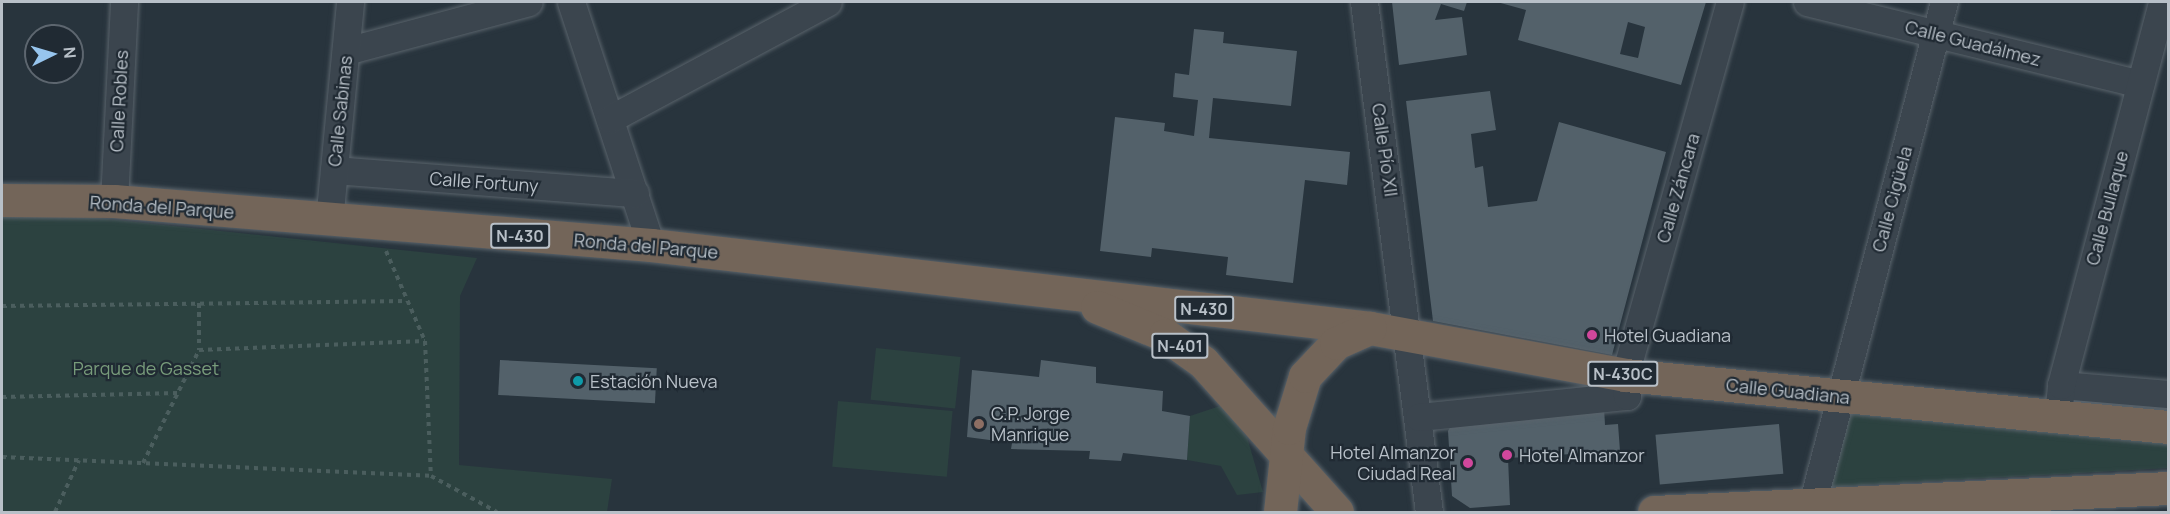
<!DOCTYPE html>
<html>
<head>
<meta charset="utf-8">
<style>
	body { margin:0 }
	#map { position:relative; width:2170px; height:514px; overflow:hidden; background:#28343d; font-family:Manrope,sans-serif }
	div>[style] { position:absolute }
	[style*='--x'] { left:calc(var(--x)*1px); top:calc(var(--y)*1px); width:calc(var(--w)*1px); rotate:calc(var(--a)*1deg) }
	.green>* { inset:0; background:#2c4240; transform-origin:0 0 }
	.building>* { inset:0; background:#53616a; transform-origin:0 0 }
	.path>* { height:4px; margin-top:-2px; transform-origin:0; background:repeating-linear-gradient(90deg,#4b5e5e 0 4.5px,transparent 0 9px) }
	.roads { filter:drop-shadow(0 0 2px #59636b) drop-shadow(0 0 2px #59636b) }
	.minor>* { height:27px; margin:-13.5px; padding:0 13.5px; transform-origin:13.5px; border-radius:13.5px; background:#3b454e }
	.highway>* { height:33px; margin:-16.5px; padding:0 16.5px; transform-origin:16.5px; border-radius:16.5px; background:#736559 }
	.dots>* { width:16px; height:16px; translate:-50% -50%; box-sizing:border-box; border:3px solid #202a33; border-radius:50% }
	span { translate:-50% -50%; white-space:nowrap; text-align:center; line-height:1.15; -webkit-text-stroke:4.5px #202a33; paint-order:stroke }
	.shield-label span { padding:2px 4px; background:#202a33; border:2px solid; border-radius:4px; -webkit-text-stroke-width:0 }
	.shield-label { font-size:16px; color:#b8c0c8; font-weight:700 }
	.street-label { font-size:18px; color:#b8c0c8 }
	.poi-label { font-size:18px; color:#b8c0c8 }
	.left { translate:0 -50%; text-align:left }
	.right { translate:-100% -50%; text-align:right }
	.park-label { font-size:18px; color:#789c7b }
	.frame { position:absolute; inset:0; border:3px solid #b8c0c8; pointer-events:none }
	.north { position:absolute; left:24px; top:24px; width:60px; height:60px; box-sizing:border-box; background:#202a33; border:2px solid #5d666f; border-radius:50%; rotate:85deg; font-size:16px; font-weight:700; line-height:24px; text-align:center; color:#b8c0c8 }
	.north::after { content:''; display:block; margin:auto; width:21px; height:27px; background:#97c5ee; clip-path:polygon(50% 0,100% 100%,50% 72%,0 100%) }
</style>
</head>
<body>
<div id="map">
	<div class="green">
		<div style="clip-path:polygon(2px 216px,79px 216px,477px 258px,460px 296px,459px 465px,612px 479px,607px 512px,2px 512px)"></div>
		<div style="left:876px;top:348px;width:85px;height:52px;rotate:6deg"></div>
		<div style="left:838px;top:401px;width:115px;height:66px;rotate:5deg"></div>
		<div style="clip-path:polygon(1223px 405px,1247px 437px,1263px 492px,1237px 495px,1221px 466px,1187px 460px,1190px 416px)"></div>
		<div style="clip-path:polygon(1850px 408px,2168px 441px,2168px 468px,1830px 487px)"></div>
	</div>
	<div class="building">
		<div style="clip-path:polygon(1392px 2px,1467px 2px,1464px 11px,1441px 4px,1435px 20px,1462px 17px,1467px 55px,1399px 65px)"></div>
		<div style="clip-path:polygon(evenodd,1497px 2px,1706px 2px,1681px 85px,1518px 40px,1526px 10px,1497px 2px,1628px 22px,1645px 27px,1638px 58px,1620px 54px,1628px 22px)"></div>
		<div style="clip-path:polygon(1194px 29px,1224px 32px,1223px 43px,1297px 51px,1291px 106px,1213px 98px,1209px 138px,1350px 152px,1347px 185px,1305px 180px,1293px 283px,1226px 275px,1228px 257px,1152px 248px,1151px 257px,1100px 251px,1115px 117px,1165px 123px,1164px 131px,1194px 136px,1198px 100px,1173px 97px,1175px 73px,1189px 75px)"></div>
		<div style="clip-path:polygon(1490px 91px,1496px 130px,1471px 134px,1475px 168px,1483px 166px,1488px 207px,1537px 201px,1559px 122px,1666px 152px,1612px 355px,1433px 321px,1406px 101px)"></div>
		<div style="left:500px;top:360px;width:157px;height:35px;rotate:3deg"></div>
		<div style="clip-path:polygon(1041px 360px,1096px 367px,1096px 383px,1163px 391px,1162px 411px,1190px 416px,1187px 460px,1123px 453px,1121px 461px,1089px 459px,1090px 451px,1011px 449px,1012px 443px,967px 437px,972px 370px,1039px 377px)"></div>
		<div style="clip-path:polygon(1604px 407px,1605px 425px,1618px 424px,1620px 451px,1508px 458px,1510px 505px,1470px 508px,1452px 496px,1448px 431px,1453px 422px)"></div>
		<div style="left:1779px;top:424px;width:50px;height:124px;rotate:85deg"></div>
	</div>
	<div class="path">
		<div style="--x:386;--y:251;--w:98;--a:66.6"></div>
		<div style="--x:425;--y:341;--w:135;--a:87.5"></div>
		<div style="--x:199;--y:303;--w:47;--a:90"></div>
		<div style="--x:2;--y:306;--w:405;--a:-0.7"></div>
		<div style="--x:2;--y:397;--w:176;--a:-1.3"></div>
		<div style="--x:2;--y:457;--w:429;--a:2.5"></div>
		<div style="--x:431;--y:476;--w:75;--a:28.6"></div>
		<div style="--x:143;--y:463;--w:126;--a:-63.6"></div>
		<div style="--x:199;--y:350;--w:226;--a:-2.3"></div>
		<div style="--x:55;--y:512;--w:57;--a:-65.2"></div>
	</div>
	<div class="roads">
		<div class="minor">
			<div style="--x:571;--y:2;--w:256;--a:71.8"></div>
			<div style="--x:1364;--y:2;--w:514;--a:82.74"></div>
			<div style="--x:1807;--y:2;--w:343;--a:13.8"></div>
			<div style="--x:346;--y:51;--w:189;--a:-15"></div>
			<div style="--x:610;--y:119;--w:247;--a:-28.2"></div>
			<div style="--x:334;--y:170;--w:302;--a:4.4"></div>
			<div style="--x:114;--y:201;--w:199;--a:-87.1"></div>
			<div style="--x:329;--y:221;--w:220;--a:-84.5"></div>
			<div style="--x:2061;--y:385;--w:107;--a:4.8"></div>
			<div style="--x:2058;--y:415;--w:30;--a:-84"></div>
			<div style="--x:2061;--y:385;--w:396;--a:-75.2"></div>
			<div style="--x:1419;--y:417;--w:209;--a:-5.8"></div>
			<div style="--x:1627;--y:396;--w:21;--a:-95"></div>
			<div style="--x:1625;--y:375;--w:387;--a:-74.3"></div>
			<div style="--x:1812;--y:505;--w:520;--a:-75.3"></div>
		</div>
		<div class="highway">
			<div style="--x:2;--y:200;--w:112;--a:0.5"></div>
			<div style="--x:114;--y:201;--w:539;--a:4.68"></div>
			<div style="--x:651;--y:245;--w:724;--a:6.58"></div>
			<div style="--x:1370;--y:328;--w:259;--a:10.4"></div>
			<div style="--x:1625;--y:375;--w:545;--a:5.47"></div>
			<div style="--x:1097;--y:307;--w:74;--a:22.4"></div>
			<div style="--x:1165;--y:335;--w:47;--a:35.4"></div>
			<div style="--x:1203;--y:362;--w:201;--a:48.2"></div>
			<div style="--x:1280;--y:512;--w:84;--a:-83.9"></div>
			<div style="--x:1289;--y:428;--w:54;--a:-72.9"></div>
			<div style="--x:1305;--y:376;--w:45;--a:-46.8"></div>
			<div style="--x:1336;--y:343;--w:37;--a:-24"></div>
			<div style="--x:1654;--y:512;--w:515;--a:-2.67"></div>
		</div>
	</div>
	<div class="dots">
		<div style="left:1592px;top:335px;background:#d1479c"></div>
		<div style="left:578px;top:381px;background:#0f9aa8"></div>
		<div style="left:979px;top:424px;background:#8d6e63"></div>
		<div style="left:1507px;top:455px;background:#d1479c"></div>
		<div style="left:1468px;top:463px;background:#d1479c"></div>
	</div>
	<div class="shield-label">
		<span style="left:520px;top:236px">N-430</span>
		<span style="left:1204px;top:309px">N-430</span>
		<span style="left:1180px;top:346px">N-401</span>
		<span style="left:1623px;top:374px">N-430C</span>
	</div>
	<div class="street-label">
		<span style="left:1973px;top:43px;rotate:14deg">Calle Guadálmez</span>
		<span style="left:119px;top:101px;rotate:-87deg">Calle Robles</span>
		<span style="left:340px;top:111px;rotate:-84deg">Calle Sabinas</span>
		<span style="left:1385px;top:150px;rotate:82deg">Calle Pío XII</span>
		<span style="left:484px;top:182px;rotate:4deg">Calle Fortuny</span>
		<span style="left:1678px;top:188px;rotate:-74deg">Calle Záncara</span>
		<span style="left:1892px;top:199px;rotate:-75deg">Calle Cigüela</span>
		<span style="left:162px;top:207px;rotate:4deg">Ronda del Parque</span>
		<span style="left:2107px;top:208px;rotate:-75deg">Calle Bullaque</span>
		<span style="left:646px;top:246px;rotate:5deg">Ronda del Parque</span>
		<span style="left:1788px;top:391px;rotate:6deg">Calle Guadiana</span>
	</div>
	<div class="poi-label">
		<span class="left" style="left:1604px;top:335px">Hotel Guadiana</span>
		<span class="left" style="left:590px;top:381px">Estación Nueva</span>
		<span class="left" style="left:991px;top:424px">C.P. Jorge<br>Manrique</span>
		<span class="right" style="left:1456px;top:463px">Hotel Almanzor<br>Ciudad Real</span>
		<span class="left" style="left:1519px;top:455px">Hotel Almanzor</span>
	</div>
	<div class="park-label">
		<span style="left:146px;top:368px">Parque de Gasset</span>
	</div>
	<div class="frame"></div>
	<div class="north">N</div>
</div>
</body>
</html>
